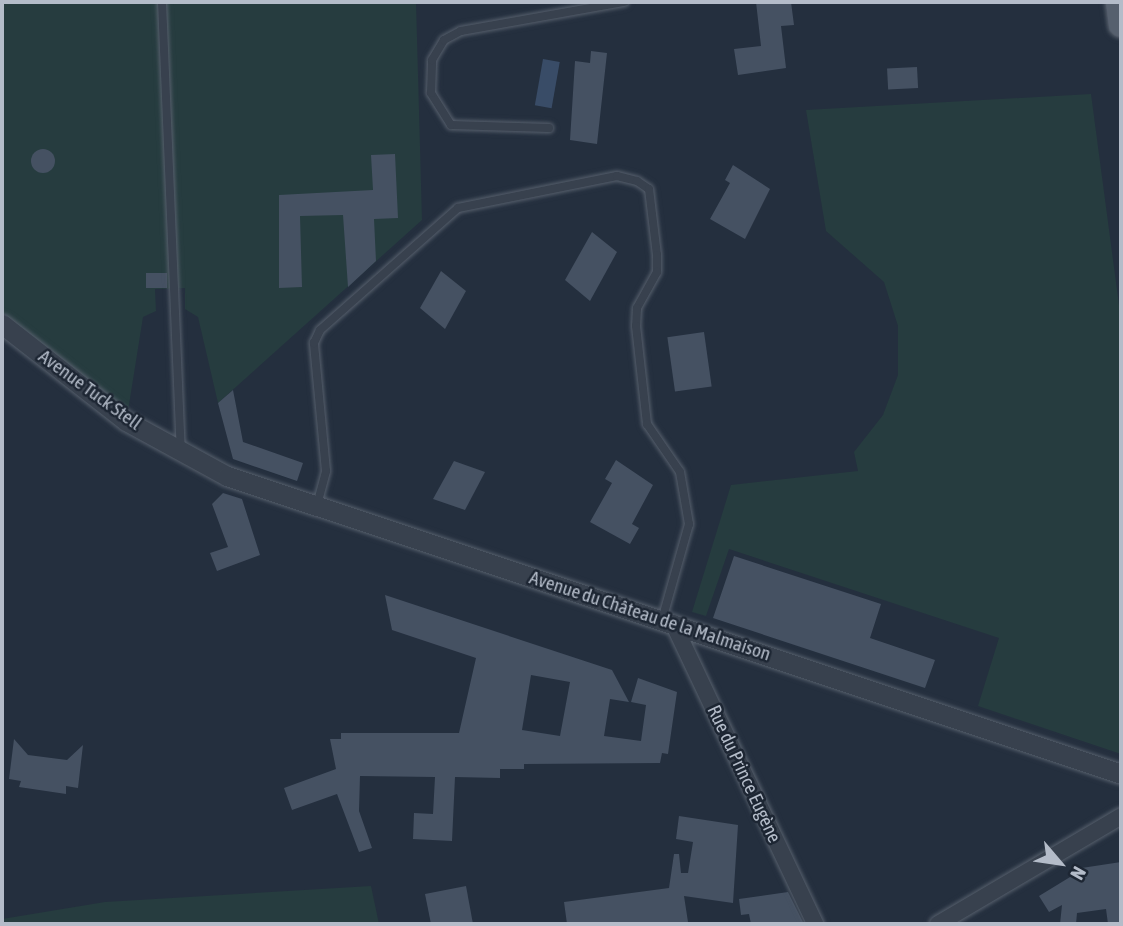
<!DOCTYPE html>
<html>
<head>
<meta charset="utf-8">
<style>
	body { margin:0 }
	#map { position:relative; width:1123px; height:926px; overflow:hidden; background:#242f3e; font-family:"Asap Condensed",sans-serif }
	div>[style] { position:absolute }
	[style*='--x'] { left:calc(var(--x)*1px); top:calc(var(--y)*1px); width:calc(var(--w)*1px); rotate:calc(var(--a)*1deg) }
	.green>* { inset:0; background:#263c3f }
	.water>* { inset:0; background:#394c67; transform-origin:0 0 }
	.building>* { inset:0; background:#455162; transform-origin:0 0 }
	.round { border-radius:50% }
	.roads { filter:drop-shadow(0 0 2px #565f6c) drop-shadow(0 0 2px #565f6c) }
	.service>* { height:8px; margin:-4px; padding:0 4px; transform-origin:4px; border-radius:4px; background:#38414e }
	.minor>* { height:16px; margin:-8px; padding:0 8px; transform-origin:8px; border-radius:8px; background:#38414e }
	.tertiary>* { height:19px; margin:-9.5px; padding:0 9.5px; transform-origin:9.5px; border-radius:9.5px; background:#38414e }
	.primary>* { height:24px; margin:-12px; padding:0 12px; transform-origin:12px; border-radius:12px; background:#56606e }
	span { translate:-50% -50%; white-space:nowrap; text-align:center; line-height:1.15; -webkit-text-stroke:5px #1d2633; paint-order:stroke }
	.street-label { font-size:19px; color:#b4bcc9 }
	.frame { position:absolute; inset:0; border:4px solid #b4bcc9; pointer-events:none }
	.north { position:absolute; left:1025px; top:828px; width:70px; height:70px; -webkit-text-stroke:5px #1d2633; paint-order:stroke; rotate:119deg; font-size:19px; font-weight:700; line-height:28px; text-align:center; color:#b4bcc9 }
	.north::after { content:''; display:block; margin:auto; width:24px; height:32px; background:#b4bcc9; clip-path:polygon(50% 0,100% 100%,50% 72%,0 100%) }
</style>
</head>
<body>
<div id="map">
	<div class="green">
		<div style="clip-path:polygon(2px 2px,416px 2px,422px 220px,218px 403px,198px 317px,185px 309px,185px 288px,155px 289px,156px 311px,143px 317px,128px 411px,2px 312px)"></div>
		<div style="clip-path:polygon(1091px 94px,1121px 320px,1121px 754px,978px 706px,999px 638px,729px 549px,706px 616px,692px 612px,731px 485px,858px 471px,854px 452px,883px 415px,898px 375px,898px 326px,884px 282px,826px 231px,806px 110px)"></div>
		<div style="clip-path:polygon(371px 886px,379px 924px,2px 924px,2px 919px,105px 902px)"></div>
	</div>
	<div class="water">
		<div style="left:543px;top:59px;width:17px;height:47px;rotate:10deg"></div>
	</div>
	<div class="building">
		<div style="clip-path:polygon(756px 2px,791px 2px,794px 25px,781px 26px,786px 68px,738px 75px,734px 49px,761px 46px)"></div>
		<div style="clip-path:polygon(591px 51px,607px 53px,597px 144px,570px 140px,575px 61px,590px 63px)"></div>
		<div style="left:917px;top:67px;width:21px;height:30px;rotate:87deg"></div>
		<div class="round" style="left:31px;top:149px;width:24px;height:24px"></div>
		<div style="clip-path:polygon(395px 154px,398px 218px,374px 219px,376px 261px,348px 287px,343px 215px,300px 216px,302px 287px,279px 288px,279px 195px,373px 190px,371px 155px)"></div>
		<div style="clip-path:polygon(733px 165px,770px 189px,745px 239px,710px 219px,730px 183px,725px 180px)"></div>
		<div style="clip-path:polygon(592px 232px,617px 252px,590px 301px,565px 280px)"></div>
		<div style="clip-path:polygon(441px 271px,466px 291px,445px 329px,420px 308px)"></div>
		<div style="left:146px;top:273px;width:21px;height:15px"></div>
		<div style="left:704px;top:332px;width:55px;height:37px;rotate:82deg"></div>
		<div style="clip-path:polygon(233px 390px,243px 442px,303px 463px,297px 481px,233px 459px,218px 403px)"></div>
		<div style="clip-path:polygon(616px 460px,653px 485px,632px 524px,639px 528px,630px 544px,590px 522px,612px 483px,605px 479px)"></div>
		<div style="clip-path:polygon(454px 461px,485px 472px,465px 510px,433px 499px)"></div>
		<div style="clip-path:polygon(223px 493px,242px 499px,260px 555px,217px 571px,210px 553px,228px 547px,212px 504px)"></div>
		<div style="clip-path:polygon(734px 556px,881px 604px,870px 638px,935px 660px,925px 688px,713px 618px)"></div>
		<div style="clip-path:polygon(evenodd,385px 595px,612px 670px,629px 702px,610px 699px,604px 736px,641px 741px,646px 705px,631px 702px,638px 678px,677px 692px,668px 754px,662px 753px,660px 763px,524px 764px,524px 769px,500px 769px,500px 778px,455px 777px,452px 841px,413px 839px,414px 813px,433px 814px,435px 777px,360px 776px,359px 811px,372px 848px,359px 852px,337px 794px,292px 810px,284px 788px,336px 769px,330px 739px,341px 739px,341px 733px,459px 733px,476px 658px,392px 630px,385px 595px,531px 675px,570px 682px,560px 736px,522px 730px,531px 675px)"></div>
		<div style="clip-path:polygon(14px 739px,28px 755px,67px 760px,83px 745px,78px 788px,66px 786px,66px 794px,19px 787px,21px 781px,9px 779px)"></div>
		<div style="clip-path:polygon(679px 816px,738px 825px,733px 903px,684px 896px,688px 922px,675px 924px,567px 924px,564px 902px,669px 888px,674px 854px,679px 854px,681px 873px,688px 873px,693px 842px,676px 839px)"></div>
		<div style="clip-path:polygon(1121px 862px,1121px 924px,1108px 924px,1106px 909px,1077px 913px,1076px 924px,1060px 924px,1062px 905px,1049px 912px,1039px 896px,1075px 874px,1075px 869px)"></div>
		<div style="clip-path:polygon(466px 886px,473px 924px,431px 924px,425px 894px)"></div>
		<div style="clip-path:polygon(788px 892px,804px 924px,751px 924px,749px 914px,741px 915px,739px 899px)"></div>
	</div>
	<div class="roads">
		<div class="service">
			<div style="--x:162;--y:2;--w:447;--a:87.6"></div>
			<div style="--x:549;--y:128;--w:98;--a:-178.2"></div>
			<div style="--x:451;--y:125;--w:38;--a:-122"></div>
			<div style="--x:431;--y:93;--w:33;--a:-88"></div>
			<div style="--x:432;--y:60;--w:23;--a:-59"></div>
			<div style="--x:444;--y:40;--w:19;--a:-28"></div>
			<div style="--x:461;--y:31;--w:166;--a:-10.1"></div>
			<div style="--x:317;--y:505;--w:35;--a:-75"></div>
			<div style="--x:326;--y:471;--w:129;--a:-95.4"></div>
			<div style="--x:314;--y:343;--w:14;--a:-65"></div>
			<div style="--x:320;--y:330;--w:184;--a:-41.5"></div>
			<div style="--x:458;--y:208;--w:162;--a:-11.4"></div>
			<div style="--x:617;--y:176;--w:21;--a:14"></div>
			<div style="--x:637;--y:181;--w:14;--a:34"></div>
			<div style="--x:649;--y:189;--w:66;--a:83.1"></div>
			<div style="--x:657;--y:255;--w:17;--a:90"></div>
			<div style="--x:657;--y:272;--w:41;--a:119.1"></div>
			<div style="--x:637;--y:308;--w:18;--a:93"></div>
			<div style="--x:636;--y:326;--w:99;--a:83.6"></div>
			<div style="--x:647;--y:424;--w:58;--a:55.5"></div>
			<div style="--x:680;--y:472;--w:53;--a:80.2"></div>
			<div style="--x:689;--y:524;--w:100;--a:105.7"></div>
		</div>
		<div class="minor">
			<div style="--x:673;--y:623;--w:333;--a:64.7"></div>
			<div style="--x:938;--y:924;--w:212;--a:-30.5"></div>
		</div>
		<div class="tertiary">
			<div style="--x:2;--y:324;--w:157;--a:38"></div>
			<div style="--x:126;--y:421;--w:115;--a:28.6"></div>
			<div style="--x:227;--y:476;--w:942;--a:18.43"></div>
		</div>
		<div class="primary">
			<div style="--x:1118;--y:2;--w:23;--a:83"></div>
		</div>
	</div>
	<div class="street-label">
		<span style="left:90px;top:390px;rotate:36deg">Avenue Tuck Stell</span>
		<span style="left:650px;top:616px;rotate:18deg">Avenue du Château de la Malmaison</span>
		<span style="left:744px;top:774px;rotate:65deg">Rue du Prince Eugène</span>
	</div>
	<div class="frame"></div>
	<div class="north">N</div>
</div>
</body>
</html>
